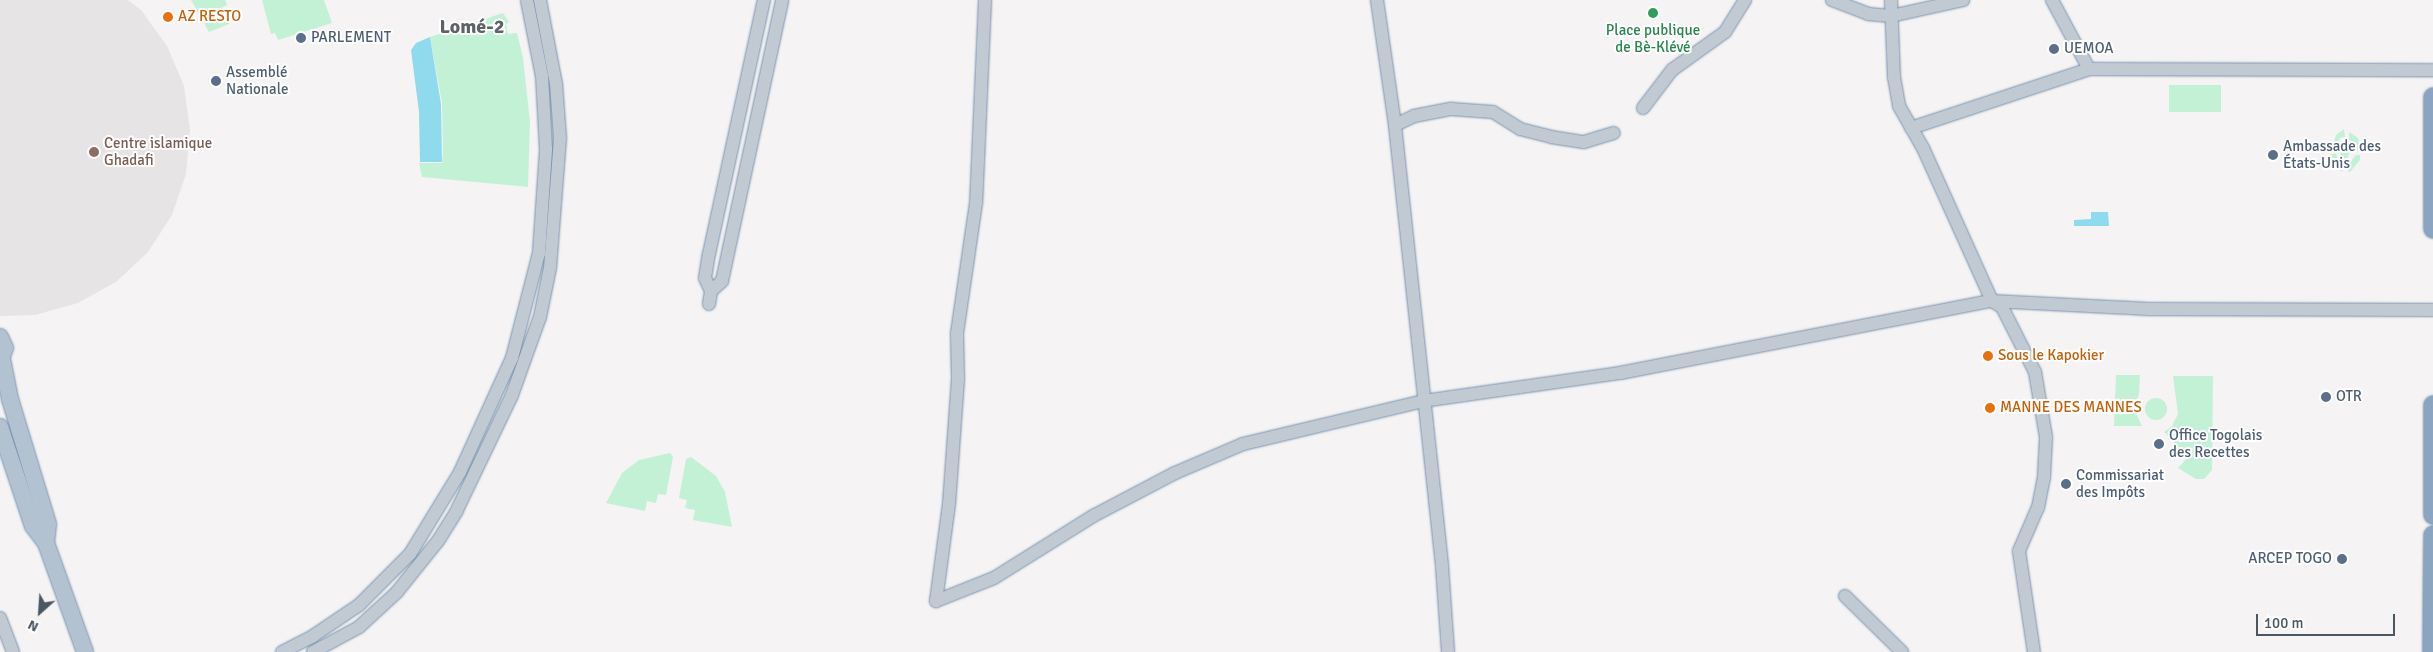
<!DOCTYPE html>
<html>
<head>
<meta charset="utf-8">
<style>
	body { margin:0 }
	#map { position:relative; width:2433px; height:652px; overflow:hidden; background:#f5f3f3; font-family:Signika,sans-serif }
	div>[style] { position:absolute }
	[style*='--x'] { left:calc(var(--x)*1px); top:calc(var(--y)*1px); width:calc(var(--w)*1px); rotate:calc(var(--a)*1deg) }
	.education>* { inset:0; background:#e6e4e5 }
	.green>* { inset:0; background:#c3f1d5; transform-origin:0 0 }
	.round { border-radius:50% }
	.water>* { inset:0; background:#90daee }
	.roads { filter:drop-shadow(0 0 1px #7690ad) drop-shadow(0 0 1px #7690ad) }
	.minor>* { height:12px; margin:-6px; padding:0 6px; transform-origin:6px; border-radius:6px; background:#c1cad2 }
	.major>* { height:16px; margin:-8px; padding:0 8px; transform-origin:8px; border-radius:8px; background:#b3c2d1 }
	.highway>* { height:19px; margin:-9.5px; padding:0 9.5px; transform-origin:9.5px; border-radius:9.5px; background:#8ba5c1 }
	.dots>* { width:14px; height:14px; translate:-50% -50%; box-sizing:border-box; border:2px solid #fff; border-radius:50% }
	span { translate:-50% -50%; white-space:nowrap; text-align:center; line-height:1.15; -webkit-text-stroke:4px #fff; paint-order:stroke }
	.food-label { font-size:15px; color:#c56008 }
	.left { translate:0 -50%; text-align:left }
	.leisure-label { font-size:15px; color:#27864d }
	.service-label { font-size:15px; color:#4e5e75 }
	.right { translate:-100% -50%; text-align:right }
	.education-label { font-size:15px; color:#785e54 }
	.district-label { font-size:20px; color:#5f6368; font-weight:700 }
	.north { position:absolute; left:15px; top:587px; width:50px; height:50px; -webkit-text-stroke:4px #fff; paint-order:stroke; rotate:206deg; font-size:14px; font-weight:700; line-height:20px; text-align:center; color:#4a5661 }
	.north::after { content:''; display:block; margin:auto; width:18px; height:22px; background:#4a5661; clip-path:polygon(50% 0,100% 100%,50% 72%,0 100%) }
	.scale { position:absolute; left:2256px; top:614px; width:139px; height:22px; box-sizing:border-box; border:2px solid #4a5661; border-top:0; padding-left:6px; font-size:15px; line-height:18px; white-space:nowrap; color:#4a5661; -webkit-text-stroke:4px #fff; paint-order:stroke }
</style>
</head>
<body>
<div id="map">
	<div class="education">
		<div style="clip-path:polygon(0 0,128px 0,141px 10px,167px 46px,184px 86px,190px 130px,186px 174px,172px 215px,148px 252px,116px 282px,78px 303px,35px 315px,0 316px)"></div>
	</div>
	<div class="green">
		<div style="clip-path:polygon(191px 0,225px 0,227px 5px,221px 8px,229px 24px,209px 32px)"></div>
		<div style="clip-path:polygon(262px 0,324px 0,332px 23px,278px 40px,275px 33px,271px 34px)"></div>
		<div style="clip-path:polygon(503px 13px,509px 22px,506px 24px,508px 34px,517px 33px,523px 58px,530px 122px,528px 187px,422px 177px,419px 163px,442px 163px,443px 153px,442px 103px,430px 37px)"></div>
		<div style="left:2169px;top:85px;width:52px;height:27px"></div>
		<div style="clip-path:polygon(2344px 129px,2345px 137px,2340px 138px,2337px 149px,2332px 149px,2336px 135px)"></div>
		<div style="clip-path:polygon(2349px 132px,2358px 138px,2362px 150px,2357px 151px,2349px 139px)"></div>
		<div style="clip-path:polygon(2346px 140px,2351px 148px,2346px 162px,2340px 153px)"></div>
		<div style="clip-path:polygon(2331px 154px,2336px 154px,2343px 172px,2334px 167px)"></div>
		<div style="clip-path:polygon(2356px 155px,2360px 155px,2360px 160px,2349px 173px,2347px 166px)"></div>
		<div style="clip-path:polygon(2116px 375px,2140px 375px,2139px 394px,2134px 409px,2142px 426px,2114px 426px)"></div>
		<div style="clip-path:polygon(2173px 376px,2213px 376px,2212px 470px,2204px 479px,2196px 479px,2178px 468px,2188px 457px,2164px 432px,2172px 426px,2178px 414px)"></div>
		<div class="round" style="left:2145px;top:398px;width:22px;height:22px"></div>
		<div style="clip-path:polygon(670px 453px,673px 457px,666px 495px,658px 494px,656px 503px,647px 501px,645px 511px,606px 503px,622px 473px,639px 460px)"></div>
		<div style="clip-path:polygon(691px 457px,716px 476px,725px 492px,732px 527px,693px 520px,695px 510px,685px 508px,687px 500px,679px 498px,686px 459px)"></div>
	</div>
	<div class="water">
		<div style="clip-path:polygon(430px 37px,441px 104px,442px 162px,420px 162px,419px 112px,411px 50px,416px 43px)"></div>
		<div style="clip-path:polygon(2091px 212px,2108px 212px,2109px 226px,2074px 226px,2074px 220px,2091px 219px)"></div>
	</div>
	<div class="roads">
		<div class="minor">
			<div style="--x:985;--y:0;--w:203;--a:92.5"></div>
			<div style="--x:976;--y:203;--w:132;--a:98.3"></div>
			<div style="--x:957;--y:334;--w:45;--a:88.7"></div>
			<div style="--x:958;--y:379;--w:125;--a:94.1"></div>
			<div style="--x:949;--y:504;--w:98;--a:97.6"></div>
			<div style="--x:936;--y:601;--w:62;--a:-21.6"></div>
			<div style="--x:994;--y:578;--w:119;--a:-32"></div>
			<div style="--x:1095;--y:515;--w:90;--a:-27.7"></div>
			<div style="--x:1175;--y:473;--w:74;--a:-23.1"></div>
			<div style="--x:1243;--y:444;--w:185;--a:-13.4"></div>
			<div style="--x:1423;--y:401;--w:199;--a:-8.1"></div>
			<div style="--x:1620;--y:373;--w:379;--a:-11"></div>
			<div style="--x:1992;--y:301;--w:156;--a:2.9"></div>
			<div style="--x:2148;--y:309;--w:285;--a:0.2"></div>
			<div style="--x:1377;--y:0;--w:126;--a:81.8"></div>
			<div style="--x:1395;--y:125;--w:443;--a:83.9"></div>
			<div style="--x:1442;--y:566;--w:86;--a:86"></div>
			<div style="--x:1832;--y:0;--w:39;--a:21"></div>
			<div style="--x:1868;--y:14;--w:23;--a:5"></div>
			<div style="--x:1891;--y:16;--w:74;--a:-12.5"></div>
			<div style="--x:1891;--y:0;--w:77;--a:87.8"></div>
			<div style="--x:1894;--y:77;--w:29;--a:80"></div>
			<div style="--x:1899;--y:106;--w:48;--a:60.3"></div>
			<div style="--x:1923;--y:148;--w:168;--a:65.7"></div>
			<div style="--x:1992;--y:301;--w:12;--a:31"></div>
			<div style="--x:2002;--y:307;--w:73;--a:63.1"></div>
			<div style="--x:2035;--y:372;--w:66;--a:80.4"></div>
			<div style="--x:2046;--y:437;--w:40;--a:92.9"></div>
			<div style="--x:2044;--y:477;--w:31;--a:101"></div>
			<div style="--x:2038;--y:507;--w:48;--a:113.4"></div>
			<div style="--x:2019;--y:551;--w:102;--a:81.6"></div>
			<div style="--x:2052;--y:0;--w:78;--a:61.8"></div>
			<div style="--x:1643;--y:108;--w:48;--a:-52.7"></div>
			<div style="--x:1672;--y:70;--w:65;--a:-35.6"></div>
			<div style="--x:1725;--y:32;--w:38;--a:-58"></div>
			<div style="--x:1395;--y:125;--w:21;--a:-25"></div>
			<div style="--x:1414;--y:116;--w:38;--a:-11"></div>
			<div style="--x:1451;--y:109;--w:42;--a:4.1"></div>
			<div style="--x:1493;--y:112;--w:32;--a:32"></div>
			<div style="--x:1520;--y:129;--w:32;--a:14"></div>
			<div style="--x:1551;--y:137;--w:33;--a:9"></div>
			<div style="--x:1584;--y:142;--w:31;--a:-17"></div>
			<div style="--x:1911;--y:128;--w:188;--a:-18.3"></div>
			<div style="--x:2089;--y:69;--w:344;--a:0.2"></div>
			<div style="--x:711;--y:291;--w:15;--a:-42"></div>
			<div style="--x:722;--y:281;--w:287;--a:-77.9"></div>
			<div style="--x:709;--y:304;--w:13;--a:-81"></div>
			<div style="--x:711;--y:291;--w:14;--a:-115"></div>
			<div style="--x:705;--y:278;--w:24;--a:-81"></div>
			<div style="--x:709;--y:254;--w:260;--a:-77.8"></div>
			<div style="--x:1845;--y:596;--w:80;--a:44.5"></div>
			<div style="--x:0;--y:618;--w:36;--a:69"></div>
			<div style="--x:282;--y:652;--w:35;--a:-27"></div>
			<div style="--x:313;--y:636;--w:55;--a:-34"></div>
			<div style="--x:359;--y:605;--w:72;--a:-45"></div>
			<div style="--x:410;--y:554;--w:96;--a:-58.6"></div>
			<div style="--x:460;--y:472;--w:125;--a:-65.5"></div>
			<div style="--x:512;--y:358;--w:108;--a:-75.6"></div>
			<div style="--x:539;--y:253;--w:104;--a:-86.1"></div>
			<div style="--x:546;--y:149;--w:73;--a:-93.1"></div>
			<div style="--x:542;--y:76;--w:77;--a:-101.2"></div>
			<div style="--x:313;--y:652;--w:52;--a:-28.5"></div>
			<div style="--x:359;--y:627;--w:52;--a:-42.6"></div>
			<div style="--x:397;--y:592;--w:65;--a:-51.2"></div>
			<div style="--x:438;--y:541;--w:36;--a:-58"></div>
			<div style="--x:457;--y:510;--w:127;--a:-64.4"></div>
			<div style="--x:512;--y:395;--w:83;--a:-70.3"></div>
			<div style="--x:540;--y:317;--w:50;--a:-78.5"></div>
			<div style="--x:550;--y:268;--w:130;--a:-85.6"></div>
			<div style="--x:560;--y:138;--w:54;--a:-94.2"></div>
			<div style="--x:556;--y:84;--w:86;--a:-100.8"></div>
		</div>
		<div class="major">
			<div style="--x:0;--y:337;--w:12;--a:66"></div>
			<div style="--x:5;--y:348;--w:14;--a:111"></div>
			<div style="--x:2;--y:359;--w:41;--a:78.7"></div>
			<div style="--x:10;--y:399;--w:131;--a:73.1"></div>
			<div style="--x:48;--y:524;--w:19;--a:96"></div>
			<div style="--x:0;--y:427;--w:104;--a:71.6"></div>
			<div style="--x:33;--y:526;--w:21;--a:53"></div>
			<div style="--x:46;--y:543;--w:116;--a:70.3"></div>
		</div>
		<div class="highway">
			<div style="--x:2433;--y:97;--w:131;--a:90"></div>
			<div style="--x:2433;--y:405;--w:109;--a:90"></div>
			<div style="--x:2432;--y:652;--w:117;--a:-89.5"></div>
		</div>
	</div>
	<div class="dots">
		<div style="left:1653px;top:13px;background:#2e9e5b"></div>
		<div style="left:168px;top:17px;background:#e8710a"></div>
		<div style="left:301px;top:38px;background:#5c6f8a"></div>
		<div style="left:2054px;top:49px;background:#5c6f8a"></div>
		<div style="left:216px;top:81px;background:#5c6f8a"></div>
		<div style="left:94px;top:152px;background:#8d6e63"></div>
		<div style="left:2273px;top:155px;background:#5c6f8a"></div>
		<div style="left:1988px;top:356px;background:#e8710a"></div>
		<div style="left:2326px;top:397px;background:#5c6f8a"></div>
		<div style="left:1990px;top:408px;background:#e8710a"></div>
		<div style="left:2159px;top:444px;background:#5c6f8a"></div>
		<div style="left:2066px;top:484px;background:#5c6f8a"></div>
		<div style="left:2342px;top:559px;background:#5c6f8a"></div>
	</div>
	<div class="food-label">
		<span class="left" style="left:178px;top:17px">AZ RESTO</span>
		<span class="left" style="left:1998px;top:356px">Sous le Kapokier</span>
		<span class="left" style="left:2000px;top:408px">MANNE DES MANNES</span>
	</div>
	<div class="leisure-label">
		<span style="left:1653px;top:39px">Place publique<br>de Bè-Klévé</span>
	</div>
	<div class="service-label">
		<span class="left" style="left:311px;top:38px">PARLEMENT</span>
		<span class="left" style="left:2064px;top:49px">UEMOA</span>
		<span class="left" style="left:226px;top:81px">Assemblé<br>Nationale</span>
		<span class="left" style="left:2283px;top:155px">Ambassade des<br>États-Unis</span>
		<span class="left" style="left:2336px;top:397px">OTR</span>
		<span class="left" style="left:2169px;top:444px">Office Togolais<br>des Recettes</span>
		<span class="left" style="left:2076px;top:484px">Commissariat<br>des Impôts</span>
		<span class="right" style="left:2332px;top:559px">ARCEP TOGO</span>
	</div>
	<div class="education-label">
		<span class="left" style="left:104px;top:152px">Centre islamique<br>Ghadafi</span>
	</div>
	<div class="district-label">
		<span style="left:472px;top:26px">Lomé-2</span>
	</div>
	<div class="north">N</div>
	<div class="scale">100 m</div>
</div>
</body>
</html>
